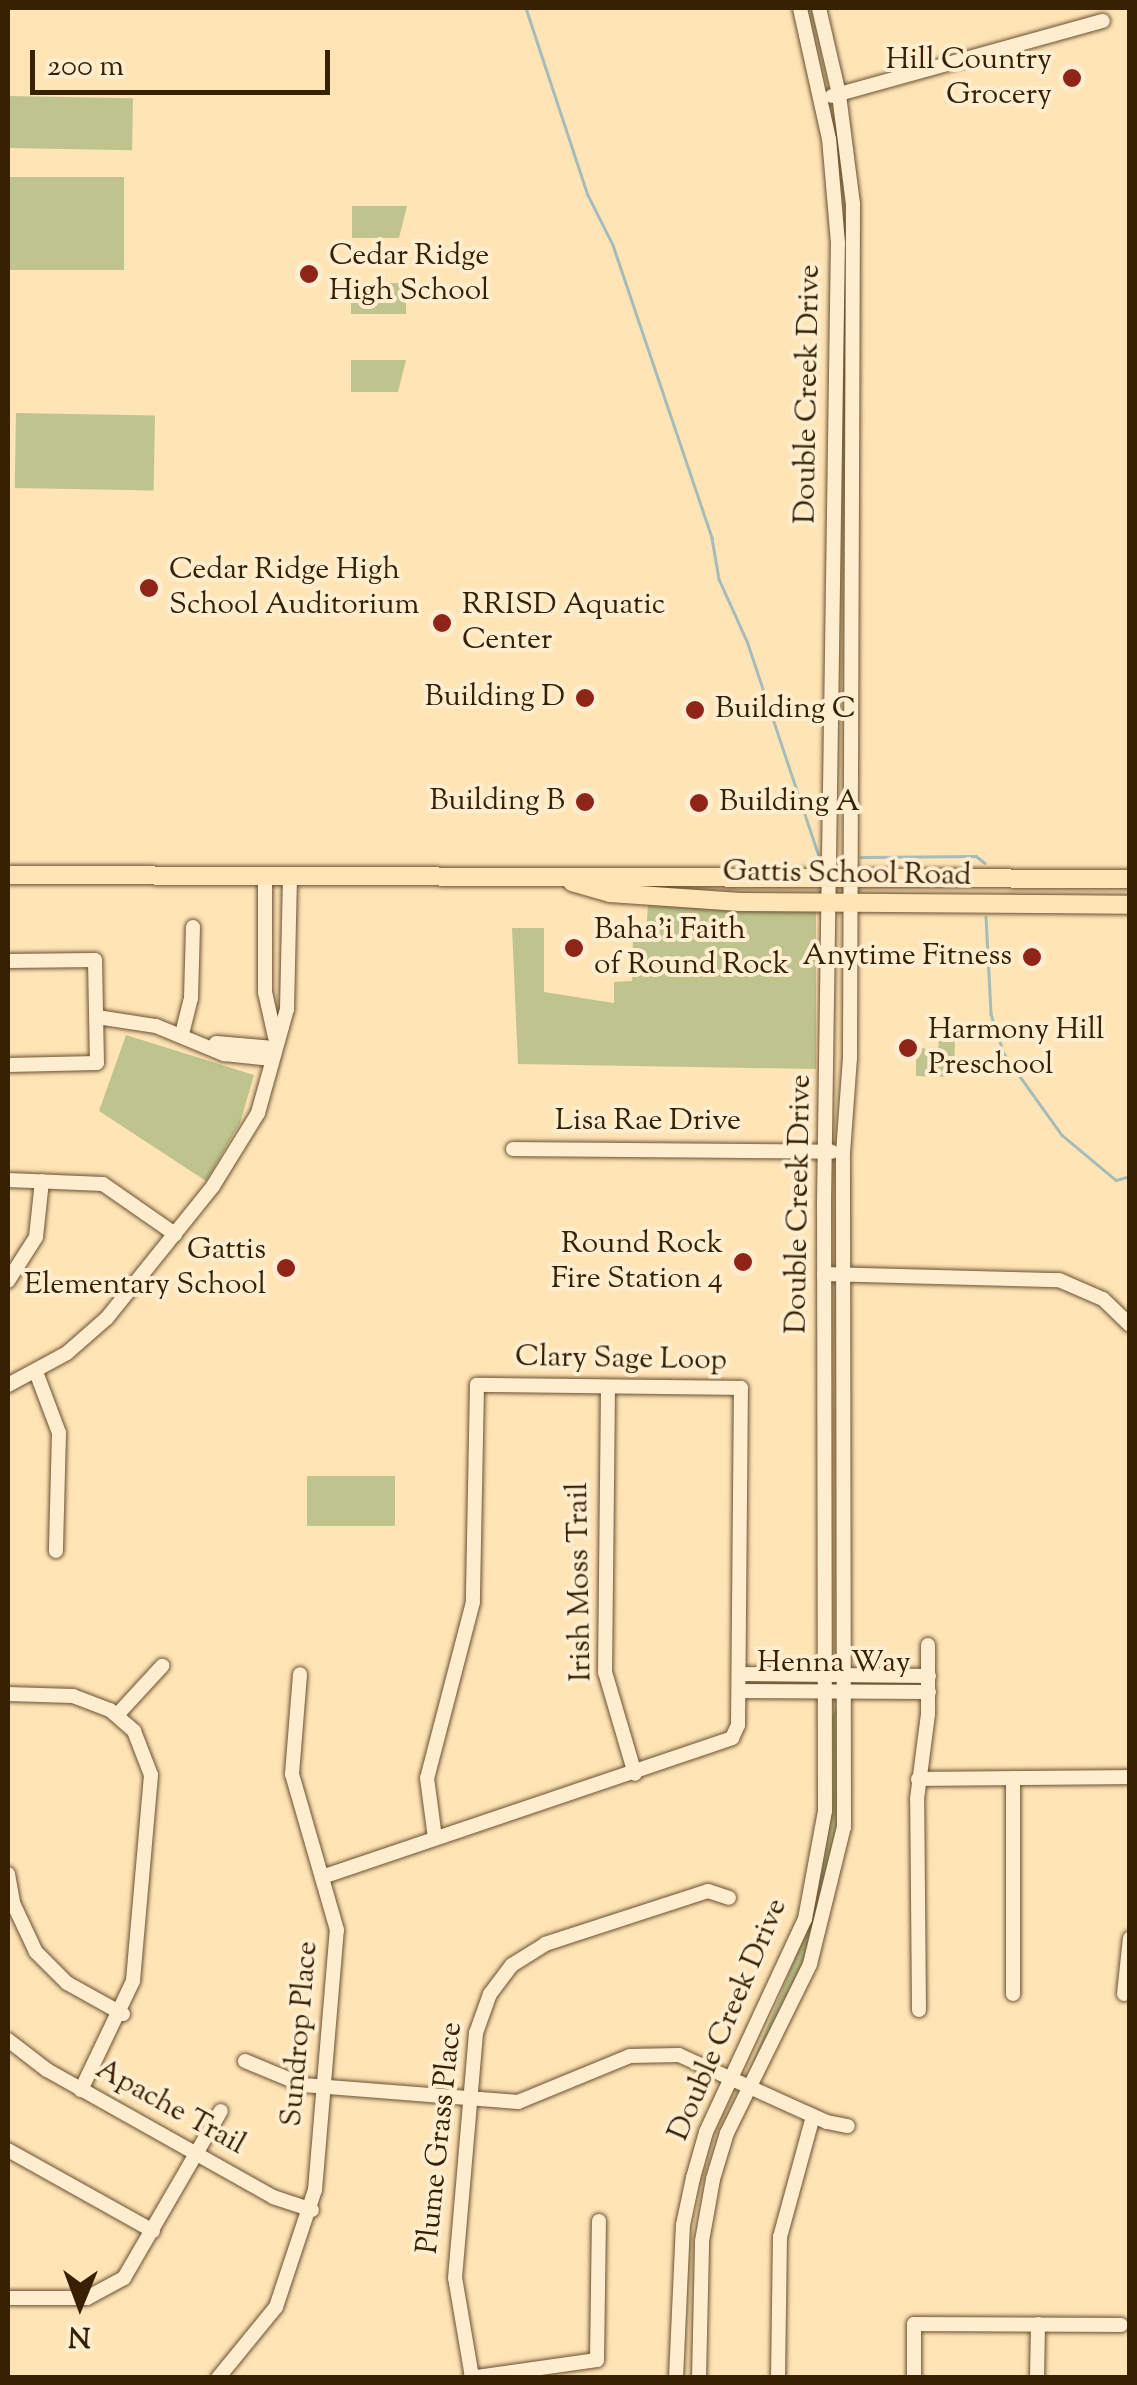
<!DOCTYPE html>
<html>
<head>
<meta charset="utf-8">
<style>
	body { margin:0 }
	#map { position:relative; width:1137px; height:2385px; overflow:hidden; background:#ffe4b6; font-family:"Sorts Mill Goudy",serif }
	div>[style] { position:absolute }
	[style*='--x'] { left:calc(var(--x)*1px); top:calc(var(--y)*1px); width:calc(var(--w)*1px); rotate:calc(var(--a)*1deg) }
	.green>* { inset:0; background:#bfc48e; transform-origin:0 0 }
	.stream>* { height:2.5px; margin:-1.25px; padding:0 1.25px; transform-origin:1.25px; border-radius:1.25px; background:#a6bcb9 }
	.roads { filter:drop-shadow(0 0 2px #6a5130) drop-shadow(0 0 2px #6a5130) }
	.minor>* { height:14px; margin:-7px; padding:0 7px; transform-origin:7px; border-radius:7px; background:#ffedd0 }
	.major>* { height:18px; margin:-9px; padding:0 9px; transform-origin:9px; border-radius:9px; background:#ffe4b6 }
	.dots>* { width:28px; height:28px; translate:-50% -50%; box-sizing:border-box; border:5px solid #ffedd0; border-radius:50% }
	span { translate:-50% -50%; white-space:nowrap; text-align:center; line-height:1.15; -webkit-text-stroke:8px #ffedd0; paint-order:stroke }
	.poi-label { font-size:30px; color:#382003 }
	.right { translate:-100% -50%; text-align:right }
	.left { translate:0 -50%; text-align:left }
	.street-label { font-size:30px; color:#382003 }
	.frame { position:absolute; inset:0; border:10px solid #382003; pointer-events:none }
	.north { position:absolute; left:30px; top:2255px; width:100px; height:100px; -webkit-text-stroke:8px #ffedd0; paint-order:stroke; rotate:181deg; font-size:28px; font-weight:700; line-height:40px; text-align:center; color:#382003 }
	.north::after { content:''; display:block; margin:auto; width:35px; height:45px; background:#382003; clip-path:polygon(50% 0,100% 100%,50% 72%,0 100%) }
	.scale { position:absolute; left:30px; top:50px; width:300px; height:45px; box-sizing:border-box; border:5px solid #382003; border-top:0; padding-left:12px; font-size:30px; line-height:35px; white-space:nowrap; color:#382003; -webkit-text-stroke:8px #ffedd0; paint-order:stroke }
</style>
</head>
<body>
<div id="map">
	<div class="green">
		<div style="left:8px;top:96px;width:125px;height:52px;rotate:1deg"></div>
		<div style="left:8px;top:177px;width:116px;height:93px"></div>
		<div style="clip-path:polygon(352px 206px,407px 206px,399px 238px,352px 238px)"></div>
		<div style="left:351px;top:283px;width:55px;height:31px"></div>
		<div style="clip-path:polygon(351px 360px,406px 360px,398px 392px,351px 392px)"></div>
		<div style="left:16px;top:413px;width:139px;height:75px;rotate:1deg"></div>
		<div style="clip-path:polygon(648px 905px,816px 911px,816px 1069px,518px 1064px,512px 928px,544px 928px,544px 992px,614px 1003px,614px 982px,632px 981px,633px 933px,646px 933px)"></div>
		<div style="clip-path:polygon(126px 1035px,254px 1075px,240px 1123px,206px 1181px,99px 1111px)"></div>
		<div style="clip-path:polygon(939px 1037px,955px 1038px,954px 1077px,916px 1076px,916px 1047px,938px 1051px)"></div>
		<div style="left:395px;top:1476px;width:50px;height:88px;rotate:90deg"></div>
		<div style="clip-path:polygon(839px 1703px,840px 1825px,806px 1961px,749px 2071px,814px 1912px,833px 1804px,832px 1716px)"></div>
	</div>
	<div class="stream">
		<div style="--x:526;--y:8;--w:197;--a:71.7"></div>
		<div style="--x:588;--y:195;--w:56;--a:63.4"></div>
		<div style="--x:613;--y:245;--w:309;--a:71.3"></div>
		<div style="--x:712;--y:538;--w:42;--a:80.3"></div>
		<div style="--x:719;--y:579;--w:68;--a:65.7"></div>
		<div style="--x:747;--y:641;--w:227;--a:71.5"></div>
		<div style="--x:861;--y:857;--w:115;--a:-0.5"></div>
		<div style="--x:976;--y:856;--w:11;--a:38"></div>
		<div style="--x:986;--y:917;--w:97;--a:87"></div>
		<div style="--x:991;--y:1014;--w:42;--a:72"></div>
		<div style="--x:1004;--y:1054;--w:100;--a:54.4"></div>
		<div style="--x:1062;--y:1135;--w:70;--a:39.8"></div>
		<div style="--x:1116;--y:1180;--w:15;--a:-16"></div>
	</div>
	<div class="roads">
		<div class="minor">
			<div style="--x:832;--y:96;--w:281;--a:-15.5"></div>
			<div style="--x:265;--y:877;--w:115;--a:90"></div>
			<div style="--x:265;--y:992;--w:46;--a:77.5"></div>
			<div style="--x:8;--y:961;--w:87;--a:-0.7"></div>
			<div style="--x:95;--y:960;--w:103;--a:88.9"></div>
			<div style="--x:97;--y:1063;--w:89;--a:178.7"></div>
			<div style="--x:97;--y:1017;--w:60;--a:8.7"></div>
			<div style="--x:156;--y:1026;--w:74;--a:22.4"></div>
			<div style="--x:224;--y:1054;--w:48;--a:5.9"></div>
			<div style="--x:182;--y:1034;--w:37;--a:-76"></div>
			<div style="--x:191;--y:998;--w:71;--a:-88.4"></div>
			<div style="--x:216;--y:1043;--w:58;--a:4.9"></div>
			<div style="--x:513;--y:1149;--w:319;--a:0.5"></div>
			<div style="--x:8;--y:1180;--w:95;--a:2.4"></div>
			<div style="--x:103;--y:1184;--w:88;--a:34.8"></div>
			<div style="--x:824;--y:1274;--w:235;--a:1.5"></div>
			<div style="--x:1059;--y:1280;--w:48;--a:23.4"></div>
			<div style="--x:1103;--y:1299;--w:37;--a:44"></div>
			<div style="--x:8;--y:1281;--w:52;--a:-57.5"></div>
			<div style="--x:36;--y:1237;--w:56;--a:-83.9"></div>
			<div style="--x:36;--y:1372;--w:65;--a:69.3"></div>
			<div style="--x:59;--y:1433;--w:118;--a:91.5"></div>
			<div style="--x:8;--y:1385;--w:67;--a:-28.5"></div>
			<div style="--x:67;--y:1353;--w:53;--a:-41.2"></div>
			<div style="--x:107;--y:1318;--w:169;--a:-51.2"></div>
			<div style="--x:213;--y:1186;--w:86;--a:-58.3"></div>
			<div style="--x:258;--y:1113;--w:108;--a:-74.4"></div>
			<div style="--x:287;--y:1009;--w:132;--a:-88.7"></div>
			<div style="--x:608;--y:1387;--w:285;--a:90.6"></div>
			<div style="--x:605;--y:1672;--w:106;--a:73.6"></div>
			<div style="--x:739;--y:1674;--w:190;--a:0.6"></div>
			<div style="--x:739;--y:1691;--w:190;--a:0.3"></div>
			<div style="--x:8;--y:1694;--w:65;--a:1.8"></div>
			<div style="--x:73;--y:1696;--w:40;--a:21"></div>
			<div style="--x:110;--y:1710;--w:32;--a:41"></div>
			<div style="--x:134;--y:1731;--w:47;--a:68.9"></div>
			<div style="--x:151;--y:1775;--w:207;--a:95"></div>
			<div style="--x:133;--y:1981;--w:121;--a:115.5"></div>
			<div style="--x:117;--y:1715;--w:67;--a:-47.4"></div>
			<div style="--x:918;--y:1779;--w:212;--a:-0.5"></div>
			<div style="--x:8;--y:1874;--w:29;--a:80"></div>
			<div style="--x:13;--y:1903;--w:54;--a:64.9"></div>
			<div style="--x:36;--y:1952;--w:44;--a:45"></div>
			<div style="--x:67;--y:1983;--w:64;--a:29"></div>
			<div style="--x:325;--y:1876;--w:430;--a:-18.7"></div>
			<div style="--x:732;--y:1738;--w:14;--a:-65"></div>
			<div style="--x:738;--y:1725;--w:337;--a:-89.5"></div>
			<div style="--x:741;--y:1388;--w:264;--a:-179.3"></div>
			<div style="--x:477;--y:1385;--w:217;--a:91.1"></div>
			<div style="--x:473;--y:1602;--w:182;--a:104.6"></div>
			<div style="--x:427;--y:1778;--w:61;--a:82.4"></div>
			<div style="--x:1013;--y:1994;--w:216;--a:-90"></div>
			<div style="--x:1124;--y:1994;--w:56;--a:-83.9"></div>
			<div style="--x:919;--y:2010;--w:211;--a:-90.5"></div>
			<div style="--x:917;--y:1799;--w:86;--a:-82.6"></div>
			<div style="--x:928;--y:1714;--w:69;--a:-90"></div>
			<div style="--x:8;--y:2040;--w:49;--a:37.6"></div>
			<div style="--x:47;--y:2070;--w:259;--a:29.3"></div>
			<div style="--x:273;--y:2197;--w:41;--a:18.4"></div>
			<div style="--x:245;--y:2061;--w:63;--a:22.5"></div>
			<div style="--x:303;--y:2085;--w:216;--a:4.5"></div>
			<div style="--x:518;--y:2102;--w:121;--a:-22.3"></div>
			<div style="--x:630;--y:2056;--w:49;--a:-1.2"></div>
			<div style="--x:679;--y:2055;--w:162;--a:24.4"></div>
			<div style="--x:827;--y:2122;--w:21;--a:11"></div>
			<div style="--x:8;--y:2150;--w:166;--a:29.2"></div>
			<div style="--x:8;--y:2298;--w:79;--a:0"></div>
			<div style="--x:87;--y:2298;--w:42;--a:-28.4"></div>
			<div style="--x:124;--y:2278;--w:193;--a:-59.9"></div>
			<div style="--x:472;--y:2377;--w:100;--a:-99.7"></div>
			<div style="--x:455;--y:2278;--w:246;--a:-85.1"></div>
			<div style="--x:476;--y:2033;--w:41;--a:-70.3"></div>
			<div style="--x:490;--y:1994;--w:36;--a:-53"></div>
			<div style="--x:512;--y:1965;--w:39;--a:-32"></div>
			<div style="--x:545;--y:1944;--w:171;--a:-18"></div>
			<div style="--x:708;--y:1891;--w:22;--a:18"></div>
			<div style="--x:218;--y:2378;--w:92;--a:-50.8"></div>
			<div style="--x:276;--y:2307;--w:123;--a:-71.6"></div>
			<div style="--x:315;--y:2190;--w:261;--a:-85.2"></div>
			<div style="--x:337;--y:1930;--w:162;--a:-106.1"></div>
			<div style="--x:292;--y:1774;--w:100;--a:-85.4"></div>
			<div style="--x:470;--y:2378;--w:128;--a:-8.1"></div>
			<div style="--x:597;--y:2360;--w:139;--a:-89.2"></div>
			<div style="--x:676;--y:2378;--w:153;--a:-87.4"></div>
			<div style="--x:683;--y:2225;--w:48;--a:-78"></div>
			<div style="--x:693;--y:2178;--w:48;--a:-74.2"></div>
			<div style="--x:706;--y:2132;--w:235;--a:-65.1"></div>
			<div style="--x:805;--y:1919;--w:110;--a:-79.5"></div>
			<div style="--x:825;--y:1811;--w:607;--a:-90.09"></div>
			<div style="--x:824;--y:1204;--w:961;--a:-89.17"></div>
			<div style="--x:838;--y:243;--w:104;--a:-94.9"></div>
			<div style="--x:829;--y:139;--w:134;--a:-102.5"></div>
			<div style="--x:699;--y:2378;--w:137;--a:-88.7"></div>
			<div style="--x:702;--y:2241;--w:63;--a:-79.9"></div>
			<div style="--x:713;--y:2179;--w:48;--a:-73.1"></div>
			<div style="--x:727;--y:2133;--w:188;--a:-63.8"></div>
			<div style="--x:810;--y:1964;--w:141;--a:-76.1"></div>
			<div style="--x:844;--y:1827;--w:674;--a:-90.09"></div>
			<div style="--x:843;--y:1153;--w:95;--a:-85.8"></div>
			<div style="--x:850;--y:1058;--w:854;--a:-89.8"></div>
			<div style="--x:853;--y:204;--w:111;--a:-97.3"></div>
			<div style="--x:839;--y:94;--w:88;--a:-103.1"></div>
			<div style="--x:778;--y:2378;--w:141;--a:-89.2"></div>
			<div style="--x:780;--y:2237;--w:125;--a:-74.7"></div>
			<div style="--x:914;--y:2378;--w:54;--a:-90"></div>
			<div style="--x:914;--y:2324;--w:207;--a:0.3"></div>
			<div style="--x:1037;--y:2378;--w:54;--a:-88.9"></div>
		</div>
		<div class="major">
			<div style="--x:8;--y:875;--w:1122;--a:0.2"></div>
			<div style="--x:572;--y:882;--w:40;--a:16"></div>
			<div style="--x:610;--y:893;--w:130;--a:4"></div>
			<div style="--x:740;--y:902;--w:390;--a:0.4"></div>
		</div>
	</div>
	<div class="dots">
		<div style="left:1072px;top:78px;background:#8f2418"></div>
		<div style="left:309px;top:274px;background:#8f2418"></div>
		<div style="left:149px;top:588px;background:#8f2418"></div>
		<div style="left:442px;top:623px;background:#8f2418"></div>
		<div style="left:585px;top:698px;background:#8f2418"></div>
		<div style="left:695px;top:710px;background:#8f2418"></div>
		<div style="left:585px;top:802px;background:#8f2418"></div>
		<div style="left:699px;top:803px;background:#8f2418"></div>
		<div style="left:574px;top:948px;background:#8f2418"></div>
		<div style="left:1032px;top:957px;background:#8f2418"></div>
		<div style="left:908px;top:1048px;background:#8f2418"></div>
		<div style="left:743px;top:1262px;background:#8f2418"></div>
		<div style="left:286px;top:1268px;background:#8f2418"></div>
	</div>
	<div class="poi-label">
		<span class="right" style="left:1052px;top:78px">Hill Country<br>Grocery</span>
		<span class="left" style="left:329px;top:274px">Cedar Ridge<br>High School</span>
		<span class="left" style="left:169px;top:588px">Cedar Ridge High<br>School Auditorium</span>
		<span class="left" style="left:462px;top:623px">RRISD Aquatic<br>Center</span>
		<span class="right" style="left:565px;top:698px">Building D</span>
		<span class="left" style="left:715px;top:710px">Building C</span>
		<span class="right" style="left:565px;top:802px">Building B</span>
		<span class="left" style="left:719px;top:803px">Building A</span>
		<span class="left" style="left:594px;top:948px">Baha'i Faith<br>of Round Rock</span>
		<span class="right" style="left:1012px;top:957px">Anytime Fitness</span>
		<span class="left" style="left:928px;top:1048px">Harmony Hill<br>Preschool</span>
		<span class="right" style="left:723px;top:1262px">Round Rock<br>Fire Station 4</span>
		<span class="right" style="left:266px;top:1268px">Gattis<br>Elementary School</span>
	</div>
	<div class="street-label">
		<span style="left:809px;top:394px;rotate:-89deg">Double Creek Drive</span>
		<span style="left:847px;top:875px;rotate:1deg">Gattis School Road</span>
		<span style="left:648px;top:1122px">Lisa Rae Drive</span>
		<span style="left:800px;top:1204px;rotate:-89deg">Double Creek Drive</span>
		<span style="left:621px;top:1360px;rotate:1deg">Clary Sage Loop</span>
		<span style="left:581px;top:1582px;rotate:-91deg">Irish Moss Trail</span>
		<span style="left:834px;top:1664px">Henna Way</span>
		<span style="left:729px;top:2020px;rotate:-67deg">Double Creek Drive</span>
		<span style="left:301px;top:2034px;rotate:-85deg">Sundrop Place</span>
		<span style="left:170px;top:2108px;rotate:29deg">Apache Trail</span>
		<span style="left:441px;top:2138px;rotate:-84deg">Plume Grass Place</span>
	</div>
	<div class="frame"></div>
	<div class="north">N</div>
	<div class="scale">200 m</div>
</div>
</body>
</html>
